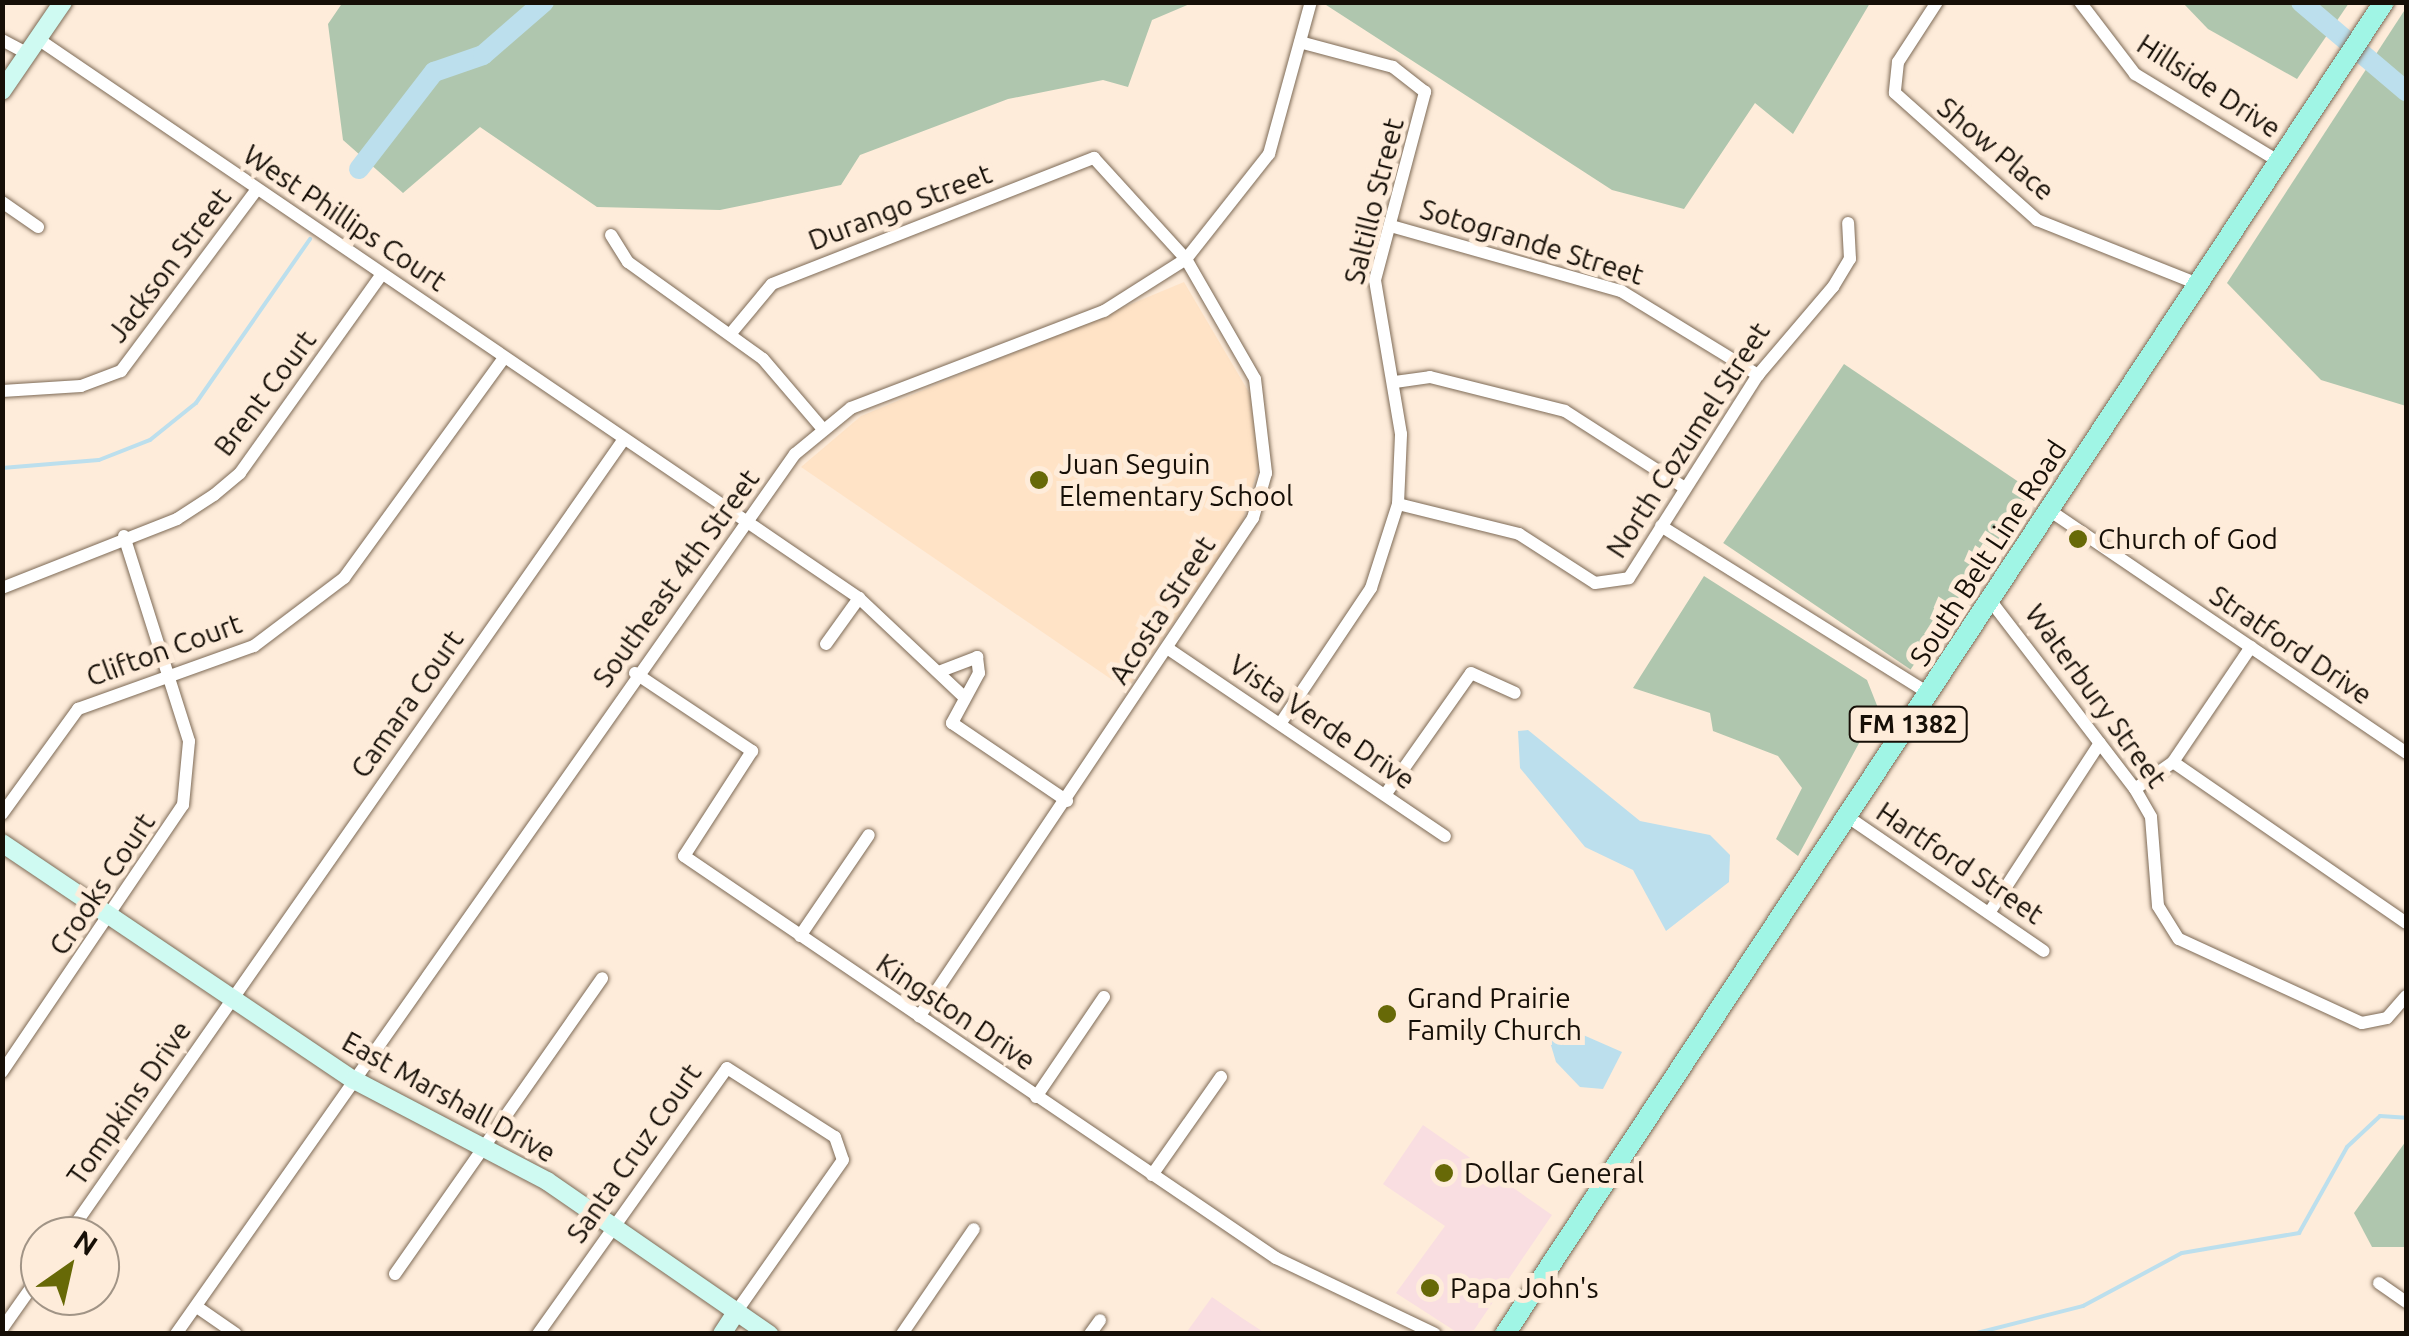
<!DOCTYPE html>
<html>
<head>
<meta charset="utf-8">
<style>
	body { margin:0 }
	#map { position:relative; width:2409px; height:1336px; overflow:hidden; background:#feecda; font-family:Ubuntu,sans-serif }
	div>[style] { position:absolute }
	[style*='--x'] { left:calc(var(--x)*1px); top:calc(var(--y)*1px); width:calc(var(--w)*1px); rotate:calc(var(--a)*1deg) }
	.commercial>* { inset:0; background:#f9dee1 }
	.built>* { inset:0; background:#ffe3c6 }
	.green>* { inset:0; background:#afc6ae; transform-origin:0 0 }
	.water>* { inset:0; background:#bcdfed }
	.stream>* { height:4px; margin:-2px; padding:0 2px; transform-origin:2px; border-radius:2px; background:#bcdfed }
	.river>* { height:20px; margin:-10px; padding:0 10px; transform-origin:10px; border-radius:10px; background:#bcdfed }
	.roads { filter:drop-shadow(0 0 2px #7d6a56) drop-shadow(0 0 2px #7d6a56) }
	.street>* { height:12px; margin:-6px; padding:0 6px; transform-origin:6px; border-radius:6px; background:#fff }
	.secondary>* { height:18px; margin:-9px; padding:0 9px; transform-origin:9px; border-radius:9px; background:#cffaf2 }
	.primary>* { height:20px; margin:-10px; padding:0 10px; transform-origin:10px; border-radius:10px; background:#a0f5e5 }
	.dots>* { width:28px; height:28px; translate:-50% -50%; box-sizing:border-box; border:5px solid #feecda; border-radius:50% }
	span { translate:-50% -50%; white-space:nowrap; text-align:center; line-height:1.15; -webkit-text-stroke:10px #feecda; paint-order:stroke }
	.shield-label span { padding:2px 8px; background:#feecda; border:2px solid; border-radius:8px; -webkit-text-stroke-width:0 }
	.shield-label { font-size:25px; color:#160f07; font-weight:700 }
	.street-label { font-size:28px; color:#160f07 }
	.poi-label { font-size:28px; color:#160f07 }
	.left { translate:0 -50%; text-align:left }
	.frame { position:absolute; inset:0; border:5px solid #160f07; pointer-events:none }
	.north { position:absolute; left:20px; top:1216px; width:100px; height:100px; box-sizing:border-box; background:#feecda; border:2px solid #a19486; border-radius:50%; rotate:34deg; font-size:28px; font-weight:700; line-height:40px; text-align:center; color:#160f07 }
	.north::after { content:''; display:block; margin:auto; width:35px; height:45px; background:#676907; clip-path:polygon(50% 0,100% 100%,50% 72%,0 100%) }
</style>
</head>
<body>
<div id="map">
	<div class="commercial">
		<div style="clip-path:polygon(1423px 1125px,1552px 1215px,1474px 1330px,1458px 1333px,1396px 1293px,1445px 1226px,1383px 1184px)"></div>
		<div style="clip-path:polygon(1212px 1297px,1242px 1318px,1265px 1333px,1186px 1333px)"></div>
	</div>
	<div class="built">
		<div style="clip-path:polygon(1184px 282px,1250px 394px,1259px 464px,1242px 524px,1127px 690px,801px 467px,861px 416px)"></div>
	</div>
	<div class="green">
		<div style="clip-path:polygon(343px 2px,1192px 2px,1192px 3px,1152px 20px,1128px 87px,1103px 80px,1008px 99px,860px 155px,841px 185px,720px 210px,597px 207px,480px 127px,403px 193px,343px 140px,328px 24px)"></div>
		<div style="clip-path:polygon(1323px 3px,1870px 3px,1793px 134px,1755px 103px,1684px 209px,1612px 190px)"></div>
		<div style="clip-path:polygon(2183px 3px,2349px 3px,2297px 79px,2208px 29px)"></div>
		<div style="clip-path:polygon(2406px 8px,2406px 406px,2321px 380px,2227px 283px)"></div>
		<div style="left:1844px;top:364px;width:226px;height:216px;rotate:34deg"></div>
		<div style="clip-path:polygon(1704px 576px,1867px 680px,1878px 708px,1798px 856px,1776px 839px,1802px 788px,1778px 756px,1713px 731px,1710px 713px,1633px 688px)"></div>
		<div style="clip-path:polygon(2406px 1141px,2406px 1247px,2372px 1247px,2354px 1213px)"></div>
	</div>
	<div class="water">
		<div style="clip-path:polygon(1528px 730px,1640px 821px,1710px 835px,1730px 855px,1729px 882px,1666px 931px,1633px 870px,1585px 847px,1520px 768px,1518px 731px)"></div>
		<div style="clip-path:polygon(1565px 1027px,1622px 1052px,1603px 1089px,1580px 1087px,1556px 1062px,1550px 1042px)"></div>
	</div>
	<div class="stream">
		<div style="--x:2;--y:468;--w:97;--a:-4.7"></div>
		<div style="--x:99;--y:460;--w:55;--a:-21.4"></div>
		<div style="--x:150;--y:440;--w:59;--a:-38.8"></div>
		<div style="--x:196;--y:403;--w:200;--a:-55.2"></div>
		<div style="--x:1973;--y:1334;--w:114;--a:-14.3"></div>
		<div style="--x:2083;--y:1306;--w:112;--a:-28.2"></div>
		<div style="--x:2182;--y:1253;--w:119;--a:-9.7"></div>
		<div style="--x:2299;--y:1233;--w:98;--a:-60.8"></div>
		<div style="--x:2347;--y:1147;--w:45;--a:-43.2"></div>
		<div style="--x:2380;--y:1116;--w:26;--a:4"></div>
	</div>
	<div class="river">
		<div style="--x:2301;--y:2;--w:138;--a:40.3"></div>
		<div style="--x:359;--y:169;--w:123;--a:-52.3"></div>
		<div style="--x:434;--y:72;--w:52;--a:-19.1"></div>
		<div style="--x:483;--y:55;--w:81;--a:-41"></div>
	</div>
	<div class="roads">
		<div class="street">
			<div style="--x:1937;--y:2;--w:72;--a:123"></div>
			<div style="--x:1898;--y:62;--w:31;--a:96"></div>
			<div style="--x:1895;--y:93;--w:191;--a:41.8"></div>
			<div style="--x:2037;--y:220;--w:173;--a:21.7"></div>
			<div style="--x:2080;--y:2;--w:91;--a:52.6"></div>
			<div style="--x:2135;--y:74;--w:167;--a:31.3"></div>
			<div style="--x:38;--y:39;--w:993;--a:34.25"></div>
			<div style="--x:859;--y:598;--w:143;--a:43.3"></div>
			<div style="--x:2;--y:40;--w:30;--a:28"></div>
			<div style="--x:2;--y:202;--w:44;--a:34.8"></div>
			<div style="--x:1391;--y:226;--w:239;--a:15.8"></div>
			<div style="--x:1621;--y:291;--w:161;--a:31.5"></div>
			<div style="--x:611;--y:235;--w:32;--a:58"></div>
			<div style="--x:628;--y:262;--w:166;--a:35.7"></div>
			<div style="--x:763;--y:359;--w:89;--a:49.5"></div>
			<div style="--x:732;--y:332;--w:62;--a:-50.2"></div>
			<div style="--x:772;--y:284;--w:346;--a:-21.4"></div>
			<div style="--x:1094;--y:158;--w:137;--a:47.7"></div>
			<div style="--x:1186;--y:259;--w:138;--a:60.1"></div>
			<div style="--x:1255;--y:379;--w:95;--a:83.3"></div>
			<div style="--x:1266;--y:473;--w:47;--a:106.1"></div>
			<div style="--x:1253;--y:518;--w:600;--a:123.8"></div>
			<div style="--x:1395;--y:382;--w:35;--a:-8"></div>
			<div style="--x:1430;--y:377;--w:139;--a:14.1"></div>
			<div style="--x:1565;--y:411;--w:143;--a:32.7"></div>
			<div style="--x:2;--y:391;--w:79;--a:-3.6"></div>
			<div style="--x:81;--y:386;--w:43;--a:-20.6"></div>
			<div style="--x:121;--y:371;--w:227;--a:-53.2"></div>
			<div style="--x:1398;--y:504;--w:125;--a:13.9"></div>
			<div style="--x:1519;--y:534;--w:90;--a:32.8"></div>
			<div style="--x:1595;--y:583;--w:34;--a:-8"></div>
			<div style="--x:1629;--y:578;--w:241;--a:-57.6"></div>
			<div style="--x:1758;--y:375;--w:116;--a:-49.6"></div>
			<div style="--x:1833;--y:287;--w:33;--a:-59"></div>
			<div style="--x:1850;--y:259;--w:36;--a:-93"></div>
			<div style="--x:2049;--y:510;--w:432;--a:34.2"></div>
			<div style="--x:1661;--y:526;--w:315;--a:32"></div>
			<div style="--x:2;--y:588;--w:188;--a:-21.5"></div>
			<div style="--x:177;--y:519;--w:44;--a:-33"></div>
			<div style="--x:214;--y:495;--w:34;--a:-40"></div>
			<div style="--x:240;--y:473;--w:244;--a:-54.5"></div>
			<div style="--x:1990;--y:600;--w:238;--a:52.5"></div>
			<div style="--x:2135;--y:789;--w:32;--a:60"></div>
			<div style="--x:2151;--y:817;--w:89;--a:85.5"></div>
			<div style="--x:2158;--y:906;--w:39;--a:58"></div>
			<div style="--x:2179;--y:939;--w:201;--a:24.7"></div>
			<div style="--x:2362;--y:1023;--w:25;--a:-11"></div>
			<div style="--x:2387;--y:1018;--w:29;--a:-49"></div>
			<div style="--x:826;--y:644;--w:57;--a:-54.3"></div>
			<div style="--x:1170;--y:650;--w:332;--a:34.1"></div>
			<div style="--x:941;--y:671;--w:39;--a:-21"></div>
			<div style="--x:977;--y:657;--w:16;--a:83"></div>
			<div style="--x:979;--y:673;--w:57;--a:118.4"></div>
			<div style="--x:952;--y:723;--w:139;--a:34.1"></div>
			<div style="--x:635;--y:673;--w:141;--a:33.7"></div>
			<div style="--x:752;--y:751;--w:125;--a:122.9"></div>
			<div style="--x:684;--y:856;--w:716;--a:34.18"></div>
			<div style="--x:1276;--y:1258;--w:176;--a:25.5"></div>
			<div style="--x:1280;--y:724;--w:164;--a:-56.2"></div>
			<div style="--x:1371;--y:588;--w:88;--a:-72.2"></div>
			<div style="--x:1398;--y:504;--w:70;--a:-87.5"></div>
			<div style="--x:1401;--y:434;--w:156;--a:-99.6"></div>
			<div style="--x:1375;--y:280;--w:195;--a:-75.1"></div>
			<div style="--x:1425;--y:92;--w:41;--a:-142"></div>
			<div style="--x:1393;--y:67;--w:96;--a:-165"></div>
			<div style="--x:2173;--y:762;--w:283;--a:34.6"></div>
			<div style="--x:2135;--y:789;--w:47;--a:-35.4"></div>
			<div style="--x:2173;--y:762;--w:139;--a:-55.9"></div>
			<div style="--x:1385;--y:795;--w:149;--a:-54.8"></div>
			<div style="--x:1471;--y:673;--w:48;--a:24.4"></div>
			<div style="--x:2;--y:814;--w:130;--a:-54.1"></div>
			<div style="--x:78;--y:709;--w:187;--a:-19.7"></div>
			<div style="--x:254;--y:646;--w:113;--a:-37.1"></div>
			<div style="--x:344;--y:578;--w:272;--a:-54"></div>
			<div style="--x:1848;--y:817;--w:237;--a:34.4"></div>
			<div style="--x:1989;--y:913;--w:203;--a:-56.9"></div>
			<div style="--x:800;--y:936;--w:122;--a:-55.7"></div>
			<div style="--x:2;--y:1072;--w:323;--a:-55.9"></div>
			<div style="--x:183;--y:805;--w:64;--a:-84.6"></div>
			<div style="--x:189;--y:741;--w:215;--a:-107.6"></div>
			<div style="--x:1036;--y:1097;--w:121;--a:-55.8"></div>
			<div style="--x:1152;--y:1175;--w:120;--a:-54.9"></div>
			<div style="--x:67;--y:1236;--w:972;--a:-55.05"></div>
			<div style="--x:395;--y:1274;--w:361;--a:-55"></div>
			<div style="--x:2379;--y:1283;--w:33;--a:35"></div>
			<div style="--x:197;--y:1307;--w:47;--a:34.7"></div>
			<div style="--x:2;--y:1329;--w:66;--a:-54.9"></div>
			<div style="--x:176;--y:1334;--w:1076;--a:-54.88"></div>
			<div style="--x:795;--y:454;--w:72;--a:-39.4"></div>
			<div style="--x:851;--y:408;--w:271;--a:-21"></div>
			<div style="--x:1104;--y:311;--w:97;--a:-32.4"></div>
			<div style="--x:1186;--y:259;--w:134;--a:-51.7"></div>
			<div style="--x:1269;--y:154;--w:158;--a:-74.6"></div>
			<div style="--x:538;--y:1334;--w:326;--a:-54.6"></div>
			<div style="--x:727;--y:1068;--w:128;--a:32.6"></div>
			<div style="--x:835;--y:1137;--w:24;--a:71"></div>
			<div style="--x:843;--y:1160;--w:184;--a:125.1"></div>
			<div style="--x:902;--y:1334;--w:127;--a:-55.6"></div>
			<div style="--x:1090;--y:1334;--w:17;--a:-54"></div>
		</div>
		<div class="secondary">
			<div style="--x:2;--y:91;--w:108;--a:-55.6"></div>
			<div style="--x:2;--y:843;--w:424;--a:34"></div>
			<div style="--x:354;--y:1080;--w:218;--a:27.6"></div>
			<div style="--x:547;--y:1181;--w:270;--a:34.6"></div>
			<div style="--x:722;--y:1334;--w:27;--a:-57"></div>
		</div>
		<div class="primary">
			<div style="--x:1505;--y:1334;--w:1596;--a:-56.58"></div>
		</div>
	</div>
	<div class="dots">
		<div style="left:1039px;top:480px;background:#676907"></div>
		<div style="left:2078px;top:539px;background:#676907"></div>
		<div style="left:1387px;top:1014px;background:#676907"></div>
		<div style="left:1444px;top:1173px;background:#676907"></div>
		<div style="left:1430px;top:1288px;background:#676907"></div>
	</div>
	<div class="shield-label">
		<span style="left:1908px;top:724px">FM 1382</span>
	</div>
	<div class="street-label">
		<span style="left:2209px;top:86px;rotate:33deg">Hillside Drive</span>
		<span style="left:1996px;top:149px;rotate:40deg">Show Place</span>
		<span style="left:1374px;top:201px;rotate:-76deg">Saltillo Street</span>
		<span style="left:900px;top:207px;rotate:-21deg">Durango Street</span>
		<span style="left:345px;top:218px;rotate:34deg">West Phillips Court</span>
		<span style="left:1532px;top:242px;rotate:17deg">Sotogrande Street</span>
		<span style="left:169px;top:265px;rotate:-53deg">Jackson Street</span>
		<span style="left:265px;top:393px;rotate:-53deg">Brent Court</span>
		<span style="left:1688px;top:440px;rotate:-57deg">North Cozumel Street</span>
		<span style="left:1988px;top:553px;rotate:-57deg">South Belt Line Road</span>
		<span style="left:676px;top:578px;rotate:-54deg">Southeast 4th Street</span>
		<span style="left:1162px;top:610px;rotate:-57deg">Acosta Street</span>
		<span style="left:2291px;top:645px;rotate:34deg">Stratford Drive</span>
		<span style="left:164px;top:650px;rotate:-20deg">Clifton Court</span>
		<span style="left:2096px;top:696px;rotate:54deg">Waterbury Street</span>
		<span style="left:407px;top:704px;rotate:-55deg">Camara Court</span>
		<span style="left:1322px;top:722px;rotate:34deg">Vista Verde Drive</span>
		<span style="left:1960px;top:863px;rotate:34deg">Hartford Street</span>
		<span style="left:102px;top:884px;rotate:-56deg">Crooks Court</span>
		<span style="left:956px;top:1012px;rotate:34deg">Kingston Drive</span>
		<span style="left:449px;top:1097px;rotate:29deg">East Marshall Drive</span>
		<span style="left:129px;top:1103px;rotate:-55deg">Tompkins Drive</span>
		<span style="left:634px;top:1153px;rotate:-55deg">Santa Cruz Court</span>
	</div>
	<div class="poi-label">
		<span class="left" style="left:1059px;top:480px">Juan Seguin<br>Elementary School</span>
		<span class="left" style="left:2098px;top:539px">Church of God</span>
		<span class="left" style="left:1407px;top:1014px">Grand Prairie<br>Family Church</span>
		<span class="left" style="left:1464px;top:1173px">Dollar General</span>
		<span class="left" style="left:1450px;top:1288px">Papa John's</span>
	</div>
	<div class="frame"></div>
	<div class="north">N</div>
</div>
</body>
</html>
